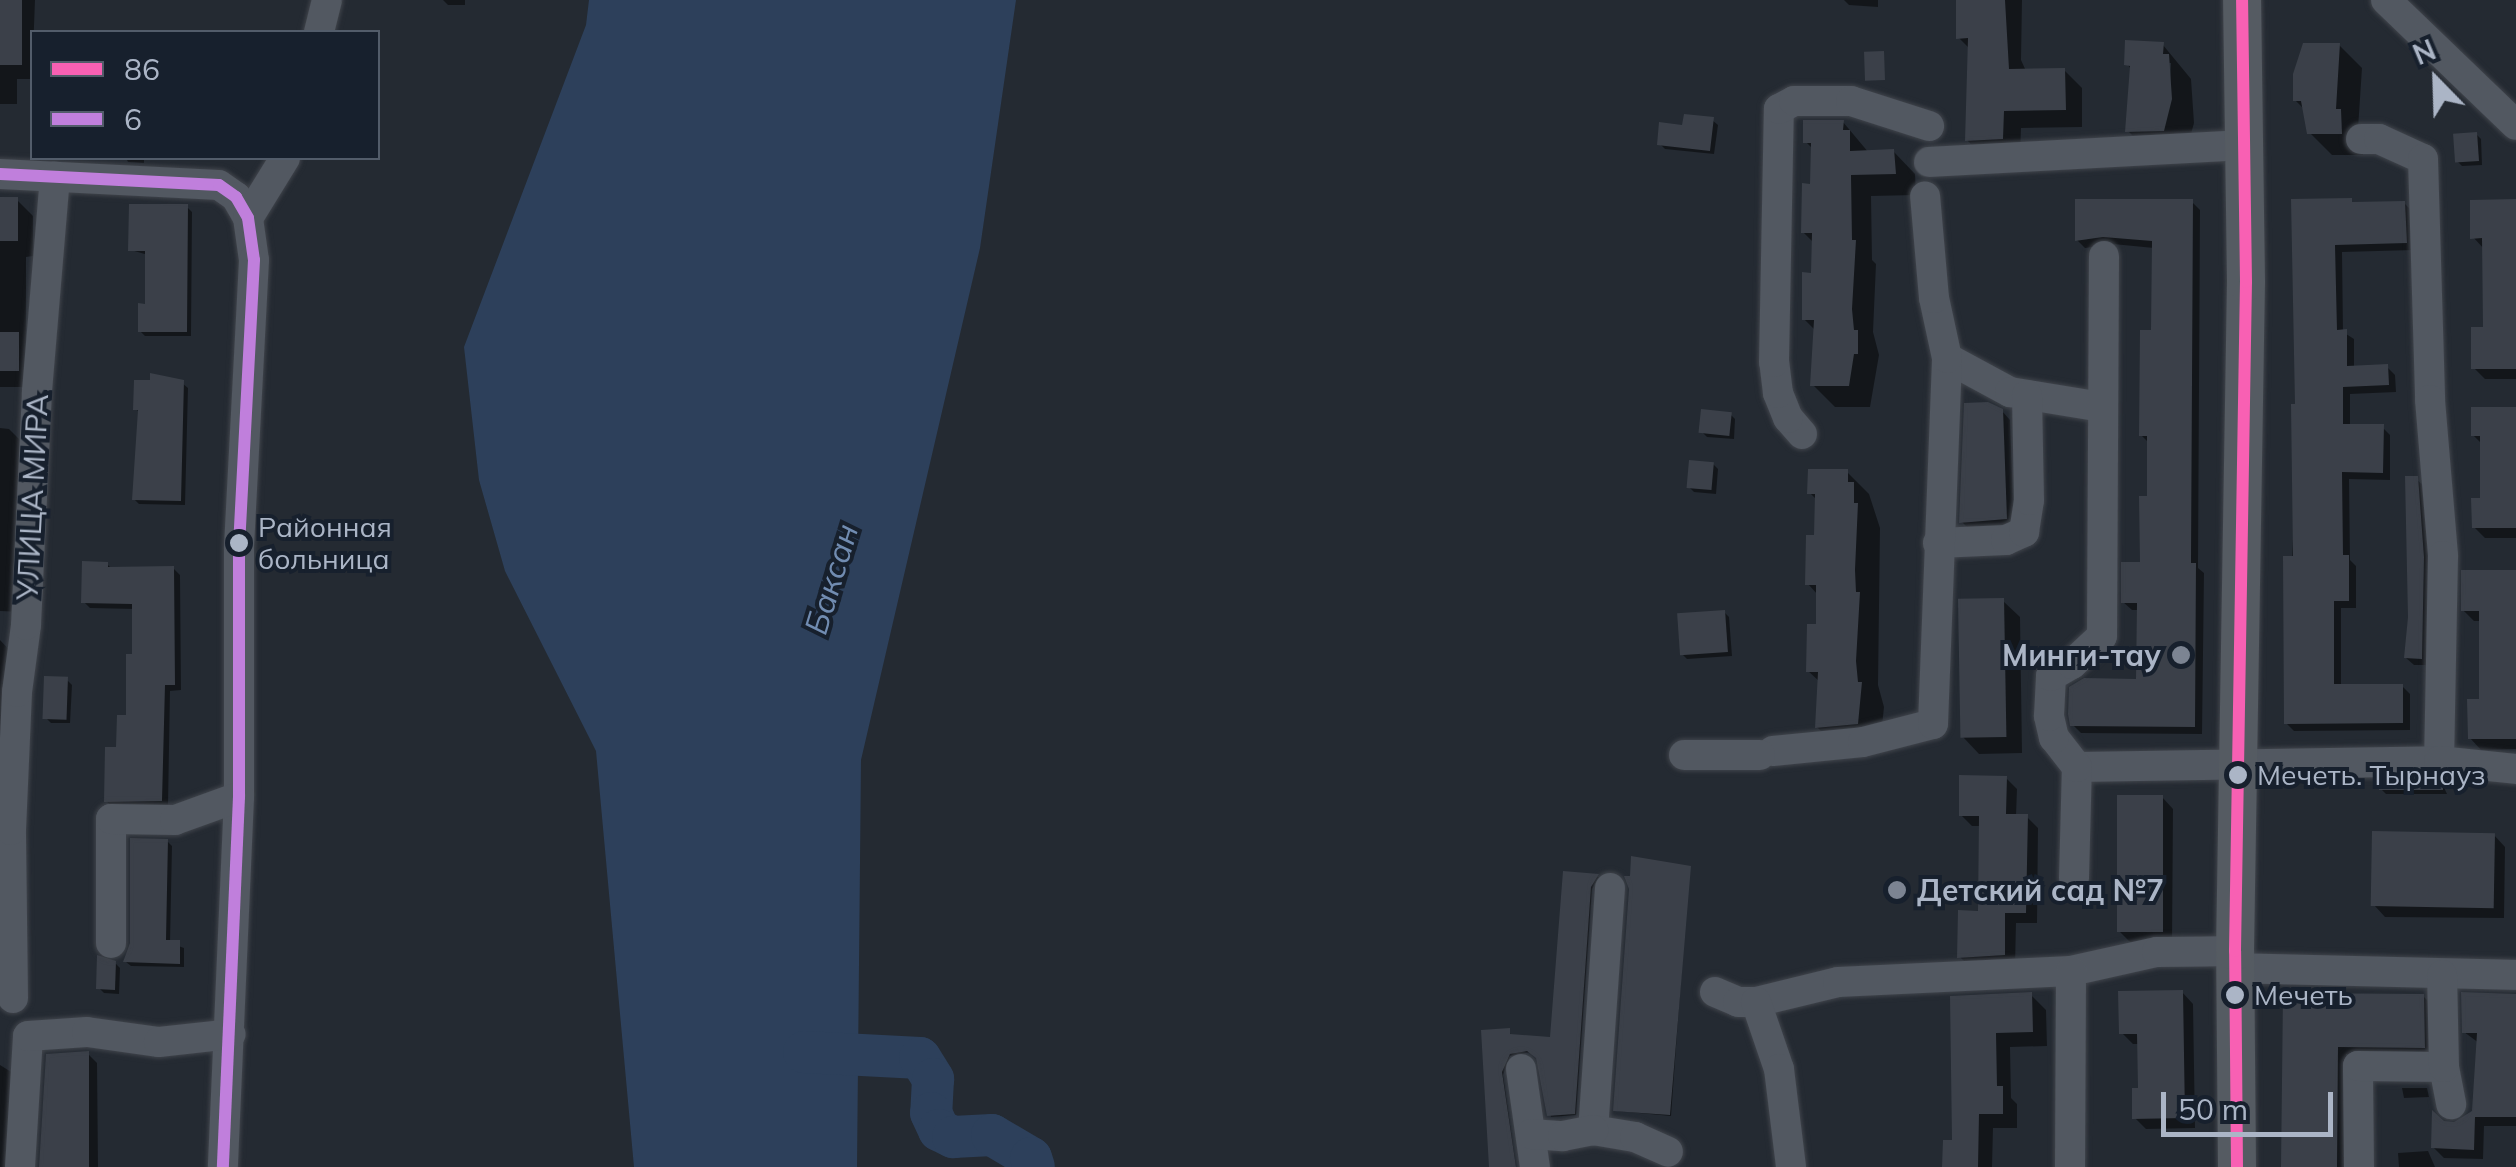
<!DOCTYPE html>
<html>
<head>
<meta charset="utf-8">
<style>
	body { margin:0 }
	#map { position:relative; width:2516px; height:1167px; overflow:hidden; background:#242a32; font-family:Mulish,sans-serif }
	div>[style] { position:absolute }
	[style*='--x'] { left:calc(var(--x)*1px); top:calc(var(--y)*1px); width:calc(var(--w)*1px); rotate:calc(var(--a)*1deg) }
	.water>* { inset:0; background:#2d405b }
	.shadow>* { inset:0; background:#0007 }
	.river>* { height:42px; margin:-21px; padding:0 21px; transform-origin:21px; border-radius:21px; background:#2d405b }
	.building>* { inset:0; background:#3b4049; transform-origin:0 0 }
	.roads { filter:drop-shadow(0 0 2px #40444b) drop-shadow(0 0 2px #40444b) }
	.minor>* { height:30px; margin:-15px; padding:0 15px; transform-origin:15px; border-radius:15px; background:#525861 }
	.major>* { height:38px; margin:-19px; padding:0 19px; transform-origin:19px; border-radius:19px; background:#555b62 }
	.bus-1>* { height:12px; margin:-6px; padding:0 6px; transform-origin:6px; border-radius:6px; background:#f860b3 }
	.bus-2>* { height:12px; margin:-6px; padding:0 6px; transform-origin:6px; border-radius:6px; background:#c07fdc }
	.dots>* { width:28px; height:28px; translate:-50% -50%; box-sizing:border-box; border:5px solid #17202d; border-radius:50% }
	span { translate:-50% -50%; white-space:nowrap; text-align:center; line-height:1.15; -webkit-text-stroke:8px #17202d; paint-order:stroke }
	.bus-label { font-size:28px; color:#abb5c6 }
	.left { translate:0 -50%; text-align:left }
	.street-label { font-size:30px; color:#abb5c6 }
	.poi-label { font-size:30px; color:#abb5c6; font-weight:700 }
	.right { translate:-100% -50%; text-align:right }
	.water-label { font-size:32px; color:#718cb1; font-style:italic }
	.legend { position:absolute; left:30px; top:30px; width:350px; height:130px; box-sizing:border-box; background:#17202d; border:2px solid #525c6a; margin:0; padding:12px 18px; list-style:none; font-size:30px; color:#abb5c6 }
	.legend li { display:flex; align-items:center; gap:20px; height:50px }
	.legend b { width:50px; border:2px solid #525c6a }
	.north { position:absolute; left:2386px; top:30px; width:100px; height:100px; -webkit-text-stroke:8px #17202d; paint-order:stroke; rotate:337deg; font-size:28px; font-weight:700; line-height:40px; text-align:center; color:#abb5c6 }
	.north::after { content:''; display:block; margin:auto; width:35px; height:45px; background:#abb5c6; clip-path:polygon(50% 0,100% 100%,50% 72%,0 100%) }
	.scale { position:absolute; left:2161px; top:1092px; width:172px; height:45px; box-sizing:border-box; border:5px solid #abb5c6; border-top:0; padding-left:12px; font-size:30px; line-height:35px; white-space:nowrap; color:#abb5c6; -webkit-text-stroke:8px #17202d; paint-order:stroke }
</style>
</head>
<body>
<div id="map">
	<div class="water">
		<div style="clip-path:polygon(589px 0,1016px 0,980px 248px,861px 760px,857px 1167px,634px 1167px,596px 751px,505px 571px,479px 480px,464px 347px,586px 25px)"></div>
	</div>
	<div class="shadow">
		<div style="clip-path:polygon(0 0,35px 0,32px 79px,17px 79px,17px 104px,0 104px)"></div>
		<div style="clip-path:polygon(443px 0,465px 0,465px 5px,448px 5px)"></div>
		<div style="clip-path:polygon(1844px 0,1878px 0,1878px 7px,1849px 5px)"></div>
		<div style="clip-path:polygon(1959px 0,2022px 0,2021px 60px,2026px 71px,2064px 70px,2082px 88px,2082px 127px,2021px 128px,2020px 156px,1984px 158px,1967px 140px,1970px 49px,1959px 38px)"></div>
		<div style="clip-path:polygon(evenodd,2163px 45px,2191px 79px,2194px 123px,2186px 152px,2150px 153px,2128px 131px,2132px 70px,2127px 64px,2163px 45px,2166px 63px,2171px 63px,2170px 87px,2166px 63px)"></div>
		<div style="clip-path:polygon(2339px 45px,2362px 68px,2358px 129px,2363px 134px,2363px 155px,2332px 155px,2309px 132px,2305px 110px,2295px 100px)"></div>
		<div style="clip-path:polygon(1712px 120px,1718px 125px,1714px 154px,1665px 149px,1660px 144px,1684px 127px)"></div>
		<div style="clip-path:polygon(1843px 122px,1869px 153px,1894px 152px,1915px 174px,1916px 195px,1871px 196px,1872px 260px,1876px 264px,1873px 332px,1879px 355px,1870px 407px,1835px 407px,1813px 385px,1816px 331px,1804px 319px,1814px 275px,1814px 243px,1803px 232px,1812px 186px,1813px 149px,1806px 142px)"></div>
		<div style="clip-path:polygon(2476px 134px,2481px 139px,2482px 165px,2462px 166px,2457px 161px)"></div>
		<div style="clip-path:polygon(126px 158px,144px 158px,144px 163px,128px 162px)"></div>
		<div style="clip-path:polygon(0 200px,17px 200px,33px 216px,33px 256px,26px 257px,26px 341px,35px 351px,35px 387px,0 387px)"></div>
		<div style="clip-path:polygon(2192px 202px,2200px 210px,2198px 568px,2204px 573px,2202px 734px,2081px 733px,2073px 725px,2139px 681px,2140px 610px,2132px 610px,2123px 602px,2142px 565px,2149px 498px,2149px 443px,2141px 435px,2154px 332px,2154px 248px,2113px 244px,2085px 248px,2077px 240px)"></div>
		<div style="clip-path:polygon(2294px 202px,2404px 203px,2412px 211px,2414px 250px,2342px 252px,2343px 332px,2354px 339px,2354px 368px,2387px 367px,2395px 375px,2396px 392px,2350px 394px,2350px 426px,2382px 427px,2390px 435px,2390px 480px,2349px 479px,2350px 560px,2356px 566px,2356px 608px,2341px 608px,2341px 687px,2402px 686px,2410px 694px,2410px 730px,2294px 731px,2286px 723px,2298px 407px)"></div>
		<div style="clip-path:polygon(2516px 202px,2516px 379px,2485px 379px,2474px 368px,2485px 330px,2484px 249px,2473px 237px)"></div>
		<div style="clip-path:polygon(187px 207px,192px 212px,191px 336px,145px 336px,140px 331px,148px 306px,148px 255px,131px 250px)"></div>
		<div style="clip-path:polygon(182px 383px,188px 388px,185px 505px,139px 504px,134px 499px,140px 413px,136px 409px)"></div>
		<div style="clip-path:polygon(2516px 409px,2516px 538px,2485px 538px,2474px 527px,2482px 501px,2483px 445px,2473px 435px)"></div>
		<div style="clip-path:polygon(2002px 411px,2010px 420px,2014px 527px,1970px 530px,1962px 522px)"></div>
		<div style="clip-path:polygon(1730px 414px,1735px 419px,1734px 439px,1707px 437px,1702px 432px)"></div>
		<div style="clip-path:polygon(0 428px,9px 429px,25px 445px,24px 612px,0 611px)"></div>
		<div style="clip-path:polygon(1713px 464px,1718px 469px,1716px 494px,1694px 492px,1689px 487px)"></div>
		<div style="clip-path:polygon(1847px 472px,1869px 494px,1880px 528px,1878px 685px,1884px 707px,1880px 746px,1840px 750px,1817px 727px,1820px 682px,1808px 671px,1818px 627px,1818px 595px,1808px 584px,1817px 538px,1817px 500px,1810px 493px)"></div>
		<div style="clip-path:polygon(2416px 479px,2424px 486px,2431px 566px,2429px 665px,2414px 665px,2406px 658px)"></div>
		<div style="clip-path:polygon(107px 564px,112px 569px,173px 568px,180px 575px,181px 690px,170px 691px,168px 806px,113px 807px,106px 801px,129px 718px,135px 657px,135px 609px,90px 608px,84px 602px)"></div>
		<div style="clip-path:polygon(2516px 573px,2516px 749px,2481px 750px,2470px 738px,2481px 701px,2481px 621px,2474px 621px,2463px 610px)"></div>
		<div style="clip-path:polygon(2003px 601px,2020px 617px,2022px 753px,1979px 754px,1963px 737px)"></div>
		<div style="clip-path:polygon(1724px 612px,1729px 617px,1732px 656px,1687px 659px,1682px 654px)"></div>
		<div style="clip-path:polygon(0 640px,15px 656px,0 836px)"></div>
		<div style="clip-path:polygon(66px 679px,72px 685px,70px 723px,51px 723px,46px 718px)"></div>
		<div style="clip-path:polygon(2006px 778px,2017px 789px,2016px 816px,2027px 817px,2038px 828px,2037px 923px,2016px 923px,2015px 966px,1971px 968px,1960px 957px,1980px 913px,1981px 826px,1972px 826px,1961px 815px)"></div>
		<div style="clip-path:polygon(2442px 783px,2447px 794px,2386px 794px,2381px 789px)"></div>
		<div style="clip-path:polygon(2162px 797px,2173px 809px,2172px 942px,2130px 942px,2119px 931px)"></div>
		<div style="clip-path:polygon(2494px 835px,2505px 847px,2504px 918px,2385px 917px,2374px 905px)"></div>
		<div style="clip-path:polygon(167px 841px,172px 846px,170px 943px,184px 948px,184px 967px,131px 966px,126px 962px)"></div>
		<div style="clip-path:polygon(1689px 868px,1671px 1116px,1618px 1111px,1616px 1110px)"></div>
		<div style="clip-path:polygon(1565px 874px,1599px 877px,1592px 889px,1576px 1115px,1551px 1117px,1539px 1058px,1531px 1052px,1510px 1056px,1503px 1075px,1516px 1167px,1491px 1167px,1483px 1032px,1509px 1030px,1511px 1036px,1553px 1040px)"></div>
		<div style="clip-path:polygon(115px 963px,120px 968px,119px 994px,104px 993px,99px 988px)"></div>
		<div style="clip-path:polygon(2182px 992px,2193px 1004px,2195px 1128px,2146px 1129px,2135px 1118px,2141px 1091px,2140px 1044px,2133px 1044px,2122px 1033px)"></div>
		<div style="clip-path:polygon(2516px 994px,2516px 1126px,2484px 1126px,2483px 1159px,2444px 1158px,2433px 1147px,2443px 1124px,2454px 1125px,2475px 1113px,2479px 1043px,2464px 1032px)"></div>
		<div style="clip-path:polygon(2031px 995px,2046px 1010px,2047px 1046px,2010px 1047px,2011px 1098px,2017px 1104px,2017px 1128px,1993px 1128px,1992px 1167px,1945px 1167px,1954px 1143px,1952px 998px)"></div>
		<div style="clip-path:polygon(2285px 995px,2423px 996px,2431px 1004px,2432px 1055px,2346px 1054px,2345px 1167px,2283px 1167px)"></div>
		<div style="clip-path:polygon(88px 1054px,97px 1063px,98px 1167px,42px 1167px)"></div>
		<div style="clip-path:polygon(0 1065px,16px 1075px,10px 1167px,0 1167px)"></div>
		<div style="clip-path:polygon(2402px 1088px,2427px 1088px,2429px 1097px,2404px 1098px)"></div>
		<div style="clip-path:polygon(2428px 1151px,2435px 1167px,2399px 1167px,2398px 1153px)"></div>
	</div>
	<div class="river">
		<div style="--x:804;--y:1052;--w:116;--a:3"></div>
		<div style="--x:920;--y:1058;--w:25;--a:58"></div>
		<div style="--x:933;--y:1079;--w:34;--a:93"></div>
		<div style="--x:931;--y:1113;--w:19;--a:65"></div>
		<div style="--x:939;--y:1130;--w:16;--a:27"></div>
		<div style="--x:953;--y:1137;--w:39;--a:-3"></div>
		<div style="--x:992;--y:1135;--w:45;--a:30.5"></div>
		<div style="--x:1031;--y:1158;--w:9;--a:72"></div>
	</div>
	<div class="building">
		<div style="left:0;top:0;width:22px;height:65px"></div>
		<div style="clip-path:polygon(1956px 0,2005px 0,2009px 69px,2065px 68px,2066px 110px,2004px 111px,2003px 139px,1965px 141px,1968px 38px,1956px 39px)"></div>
		<div style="clip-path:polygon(2125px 40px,2164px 42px,2163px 54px,2169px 54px,2172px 99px,2164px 131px,2125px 132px,2130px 66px,2124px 65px)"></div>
		<div style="clip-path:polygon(2303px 43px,2340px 43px,2336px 109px,2341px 109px,2342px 134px,2307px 134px,2301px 101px,2293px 101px,2293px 74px)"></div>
		<div style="left:1884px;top:51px;width:29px;height:20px;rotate:88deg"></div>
		<div style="clip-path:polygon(1684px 114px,1714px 117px,1710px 151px,1657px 145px,1659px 122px,1682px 125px)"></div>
		<div style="clip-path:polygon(1803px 120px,1844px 120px,1843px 130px,1850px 130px,1850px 151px,1894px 149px,1896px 174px,1851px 175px,1852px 240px,1856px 240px,1852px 309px,1854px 330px,1858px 330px,1858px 354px,1854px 354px,1849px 386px,1810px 386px,1814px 320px,1802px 320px,1802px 272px,1811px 273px,1812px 233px,1801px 233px,1802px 183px,1810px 184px,1811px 143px,1803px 143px)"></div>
		<div style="left:2477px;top:132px;width:29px;height:24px;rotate:86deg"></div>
		<div style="left:18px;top:197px;width:44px;height:18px;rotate:90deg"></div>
		<div style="clip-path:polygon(2352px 198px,2352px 202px,2405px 201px,2407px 243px,2335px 245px,2337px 330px,2347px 329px,2347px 366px,2388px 364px,2389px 385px,2343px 387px,2343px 424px,2384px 424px,2383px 473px,2342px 472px,2343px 555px,2349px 555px,2349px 601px,2334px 601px,2334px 684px,2403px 684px,2403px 723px,2284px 724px,2283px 556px,2293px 556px,2291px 404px,2295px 404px,2291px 199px)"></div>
		<div style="clip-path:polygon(2075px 199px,2193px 199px,2191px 563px,2196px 563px,2195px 727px,2070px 726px,2068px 714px,2069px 687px,2084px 678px,2136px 679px,2137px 603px,2121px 603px,2121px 562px,2140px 562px,2139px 496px,2147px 496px,2147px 436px,2139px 436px,2140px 330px,2151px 330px,2152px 241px,2103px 237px,2075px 241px)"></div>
		<div style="clip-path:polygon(2516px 199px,2516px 369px,2471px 369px,2471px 327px,2483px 327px,2482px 238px,2470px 239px,2470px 200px)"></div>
		<div style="clip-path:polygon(129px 204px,188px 204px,187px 332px,138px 332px,138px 303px,145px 304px,145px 251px,128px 251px)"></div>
		<div style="left:0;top:332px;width:19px;height:39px"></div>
		<div style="clip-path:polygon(150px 373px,184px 380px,181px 501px,132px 500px,138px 410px,133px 410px,134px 380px,150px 380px)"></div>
		<div style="clip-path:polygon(1988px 402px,2003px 409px,2007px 519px,1959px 523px,1964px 403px)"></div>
		<div style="clip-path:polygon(2471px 407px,2516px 407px,2516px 528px,2472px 528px,2471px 498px,2480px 498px,2480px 436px,2471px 436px)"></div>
		<div style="left:1701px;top:409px;width:31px;height:24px;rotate:6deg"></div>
		<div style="left:1689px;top:460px;width:25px;height:28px;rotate:5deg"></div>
		<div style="clip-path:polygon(1808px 469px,1848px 469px,1848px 482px,1854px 482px,1854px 503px,1858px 503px,1855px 570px,1856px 592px,1860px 592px,1856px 661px,1858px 682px,1862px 682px,1858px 724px,1815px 728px,1818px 672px,1806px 672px,1807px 624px,1816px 624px,1816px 585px,1805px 585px,1806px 535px,1814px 535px,1815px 494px,1807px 494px)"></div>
		<div style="clip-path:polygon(2405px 476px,2418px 476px,2424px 557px,2422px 659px,2404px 658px,2408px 617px)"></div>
		<div style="clip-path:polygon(82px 561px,108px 562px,108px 567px,174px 566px,175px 685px,165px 685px,162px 801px,104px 802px,105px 747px,116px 747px,117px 715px,126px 715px,126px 654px,132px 654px,132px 604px,81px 603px)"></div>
		<div style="clip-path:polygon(2461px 570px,2516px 570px,2516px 739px,2468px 739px,2467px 699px,2479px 699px,2479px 611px,2461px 611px)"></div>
		<div style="left:2004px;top:598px;width:139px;height:46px;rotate:89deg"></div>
		<div style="left:1725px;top:610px;width:42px;height:48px;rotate:86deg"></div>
		<div style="left:44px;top:676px;width:24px;height:43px;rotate:2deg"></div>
		<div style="clip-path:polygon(1959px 775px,2007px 776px,2006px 814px,2028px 814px,2026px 913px,2005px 913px,2005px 955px,1957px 958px,1958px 910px,1978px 911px,1979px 816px,1959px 816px)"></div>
		<div style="left:2443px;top:780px;width:10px;height:64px;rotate:90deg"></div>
		<div style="left:2117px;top:795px;width:46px;height:137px"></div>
		<div style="left:2372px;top:831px;width:123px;height:75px;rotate:1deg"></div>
		<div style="clip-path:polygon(130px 838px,168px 839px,166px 940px,180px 940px,180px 964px,123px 962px,130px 943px)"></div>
		<div style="clip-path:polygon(1631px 856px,1691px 866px,1670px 1115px,1613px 1111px,1629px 889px,1624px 876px,1630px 876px)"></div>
		<div style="clip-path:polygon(1563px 871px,1599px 874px,1591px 887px,1575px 1114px,1547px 1116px,1536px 1058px,1527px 1051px,1510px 1054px,1502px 1072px,1516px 1167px,1489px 1167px,1481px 1030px,1510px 1028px,1510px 1034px,1550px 1037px)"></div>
		<div style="clip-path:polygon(97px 955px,116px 961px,115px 990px,96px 989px)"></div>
		<div style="clip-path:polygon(2183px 990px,2185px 1118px,2132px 1119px,2132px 1088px,2138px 1088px,2137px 1034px,2119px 1034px,2118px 991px)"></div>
		<div style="clip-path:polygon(2032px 992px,2033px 1032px,1996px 1033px,1997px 1086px,2003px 1086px,2003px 1114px,1979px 1114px,1978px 1167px,1942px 1167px,1943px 1140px,1952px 1140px,1950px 996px)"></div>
		<div style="clip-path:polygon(2461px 992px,2516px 994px,2516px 1117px,2475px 1117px,2474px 1150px,2431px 1148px,2432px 1110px,2444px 1121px,2454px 1122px,2472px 1111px,2477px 1033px,2462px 1033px)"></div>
		<div style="clip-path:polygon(2283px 993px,2424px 994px,2425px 1048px,2338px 1047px,2337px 1167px,2281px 1167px)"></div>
		<div style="clip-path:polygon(89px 1051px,89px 1167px,39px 1167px,46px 1054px)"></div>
	</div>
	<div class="roads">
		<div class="minor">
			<div style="--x:2386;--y:0;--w:180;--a:43.9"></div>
			<div style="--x:319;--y:32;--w:33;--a:-76"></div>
			<div style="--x:2361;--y:139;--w:18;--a:0"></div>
			<div style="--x:2379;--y:139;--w:48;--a:24.4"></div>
			<div style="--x:2423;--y:159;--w:241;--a:88.3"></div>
			<div style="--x:2430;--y:400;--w:157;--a:85.2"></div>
			<div style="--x:2443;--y:556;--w:205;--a:91.1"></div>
			<div style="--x:1929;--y:162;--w:315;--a:-3.1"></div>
			<div style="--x:0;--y:174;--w:219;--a:2.9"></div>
			<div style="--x:219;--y:185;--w:21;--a:35"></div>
			<div style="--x:236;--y:197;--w:24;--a:60"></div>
			<div style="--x:248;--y:218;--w:42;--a:81.9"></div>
			<div style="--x:254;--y:260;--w:289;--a:93"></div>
			<div style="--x:239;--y:549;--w:248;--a:90"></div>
			<div style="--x:239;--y:797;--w:370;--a:92.5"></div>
			<div style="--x:248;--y:218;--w:70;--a:-58.3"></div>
			<div style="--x:1947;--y:358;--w:72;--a:28.4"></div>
			<div style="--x:2010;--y:392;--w:93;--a:9.3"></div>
			<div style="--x:1802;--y:434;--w:21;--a:-131"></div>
			<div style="--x:1788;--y:418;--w:27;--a:-112"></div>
			<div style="--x:1778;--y:393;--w:31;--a:-97"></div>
			<div style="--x:1774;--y:362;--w:253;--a:-88.9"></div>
			<div style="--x:1779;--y:109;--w:17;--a:-28"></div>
			<div style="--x:1794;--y:101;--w:57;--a:0"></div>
			<div style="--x:1851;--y:101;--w:82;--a:17.8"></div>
			<div style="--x:1938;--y:543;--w:68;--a:-2.5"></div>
			<div style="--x:2006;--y:540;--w:20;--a:-24"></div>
			<div style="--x:2024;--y:532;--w:32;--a:-81"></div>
			<div style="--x:2029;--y:500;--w:105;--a:-91.1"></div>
			<div style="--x:1773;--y:751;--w:90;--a:-5.7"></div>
			<div style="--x:1863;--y:742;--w:72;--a:-14.4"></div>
			<div style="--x:1933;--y:724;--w:366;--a:-87.8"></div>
			<div style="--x:1947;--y:358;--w:61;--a:-102.2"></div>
			<div style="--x:1934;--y:298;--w:102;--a:-95"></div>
			<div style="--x:1684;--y:755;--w:76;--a:0"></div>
			<div style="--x:2077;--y:767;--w:362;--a:-0.9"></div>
			<div style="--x:2439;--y:761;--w:77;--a:5.9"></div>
			<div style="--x:2074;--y:878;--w:111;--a:-88.5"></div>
			<div style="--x:2077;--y:767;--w:37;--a:-128"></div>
			<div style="--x:2054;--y:738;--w:23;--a:-103"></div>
			<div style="--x:2049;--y:716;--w:40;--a:-87.1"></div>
			<div style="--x:2051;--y:676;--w:24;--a:-30"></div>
			<div style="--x:2072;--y:664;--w:41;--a:-43"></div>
			<div style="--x:2102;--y:636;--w:380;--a:-89.7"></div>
			<div style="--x:1610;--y:888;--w:243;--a:94"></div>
			<div style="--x:1593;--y:1130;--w:43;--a:9.5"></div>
			<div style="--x:1635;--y:1137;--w:36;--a:24"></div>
			<div style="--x:111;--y:943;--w:124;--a:-90"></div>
			<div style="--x:111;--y:819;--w:64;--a:0.9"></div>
			<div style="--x:175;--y:820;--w:68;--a:-19.8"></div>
			<div style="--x:2235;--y:968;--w:281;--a:1.4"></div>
			<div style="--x:1715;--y:992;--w:25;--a:23"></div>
			<div style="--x:1738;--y:1002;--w:18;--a:0"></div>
			<div style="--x:1756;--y:1002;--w:84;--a:-13.7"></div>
			<div style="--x:1838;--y:982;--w:233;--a:-2.7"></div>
			<div style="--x:2071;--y:971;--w:88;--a:-12.5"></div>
			<div style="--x:2157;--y:952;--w:78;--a:-0.7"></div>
			<div style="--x:13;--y:998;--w:168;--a:-90.7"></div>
			<div style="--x:11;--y:830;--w:138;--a:-87.5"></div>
			<div style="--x:17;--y:692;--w:68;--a:-82.3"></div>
			<div style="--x:26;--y:625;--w:234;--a:-87.3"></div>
			<div style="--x:37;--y:391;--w:215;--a:-85.2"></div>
			<div style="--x:1756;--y:1002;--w:71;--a:71.1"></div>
			<div style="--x:1779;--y:1069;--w:99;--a:83"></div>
			<div style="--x:2444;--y:1067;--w:38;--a:79"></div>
			<div style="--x:1521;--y:1069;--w:99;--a:81.9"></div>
			<div style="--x:1531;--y:1134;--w:32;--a:4"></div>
			<div style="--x:1563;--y:1136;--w:31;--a:-11"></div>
			<div style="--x:20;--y:1167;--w:131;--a:-86.5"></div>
			<div style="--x:28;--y:1036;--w:59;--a:-3.9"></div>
			<div style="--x:87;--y:1032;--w:73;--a:7.9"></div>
			<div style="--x:159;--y:1042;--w:72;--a:-6.3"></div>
			<div style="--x:2070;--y:1167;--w:196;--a:-89.7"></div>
			<div style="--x:2359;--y:1167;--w:101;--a:-90.6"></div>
			<div style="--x:2358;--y:1066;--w:86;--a:0.7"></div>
			<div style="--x:2444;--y:1067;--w:92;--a:-91.2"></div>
		</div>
		<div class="major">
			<div style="--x:2237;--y:1167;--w:216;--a:-90.5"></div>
			<div style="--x:2235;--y:951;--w:669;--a:-89.06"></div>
			<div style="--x:2246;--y:282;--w:282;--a:-90.8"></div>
		</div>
	</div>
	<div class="bus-1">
		<div style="--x:2237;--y:1167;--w:216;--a:-90.5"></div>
		<div style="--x:2235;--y:951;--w:669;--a:-89.06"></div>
		<div style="--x:2246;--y:282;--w:282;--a:-90.8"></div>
	</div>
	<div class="bus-2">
		<div style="--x:0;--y:174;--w:219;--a:2.9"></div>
		<div style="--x:219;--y:185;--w:21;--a:35"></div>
		<div style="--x:236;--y:197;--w:24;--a:60"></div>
		<div style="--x:248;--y:218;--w:42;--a:81.9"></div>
		<div style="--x:254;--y:260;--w:289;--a:93"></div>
		<div style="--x:239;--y:549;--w:248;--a:90"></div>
		<div style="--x:239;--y:797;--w:370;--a:92.5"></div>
	</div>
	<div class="dots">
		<div style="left:239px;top:543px;background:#abb5c6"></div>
		<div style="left:2181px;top:655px;background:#7c8492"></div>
		<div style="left:2238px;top:775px;background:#abb5c6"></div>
		<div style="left:1897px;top:890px;background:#7c8492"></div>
		<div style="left:2235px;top:995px;background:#abb5c6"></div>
	</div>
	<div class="bus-label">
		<span class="left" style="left:258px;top:543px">Районная<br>больница</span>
		<span class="left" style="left:2257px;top:775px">Мечеть. Тырнауз</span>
		<span class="left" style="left:2254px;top:995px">Мечеть</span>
	</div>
	<div class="street-label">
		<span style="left:32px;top:497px;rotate:-87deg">УЛИЦА МИРА</span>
	</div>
	<div class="poi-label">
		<span class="right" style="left:2161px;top:655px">Минги-тау</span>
		<span class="left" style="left:1917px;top:890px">Детский сад №7</span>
	</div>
	<div class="water-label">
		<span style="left:831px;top:579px;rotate:-73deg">Баксан</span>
	</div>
	<ul class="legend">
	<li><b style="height:12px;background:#f860b3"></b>86</li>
	<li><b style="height:12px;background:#c07fdc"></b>6</li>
	</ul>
	<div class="north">N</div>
	<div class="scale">50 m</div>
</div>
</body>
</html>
